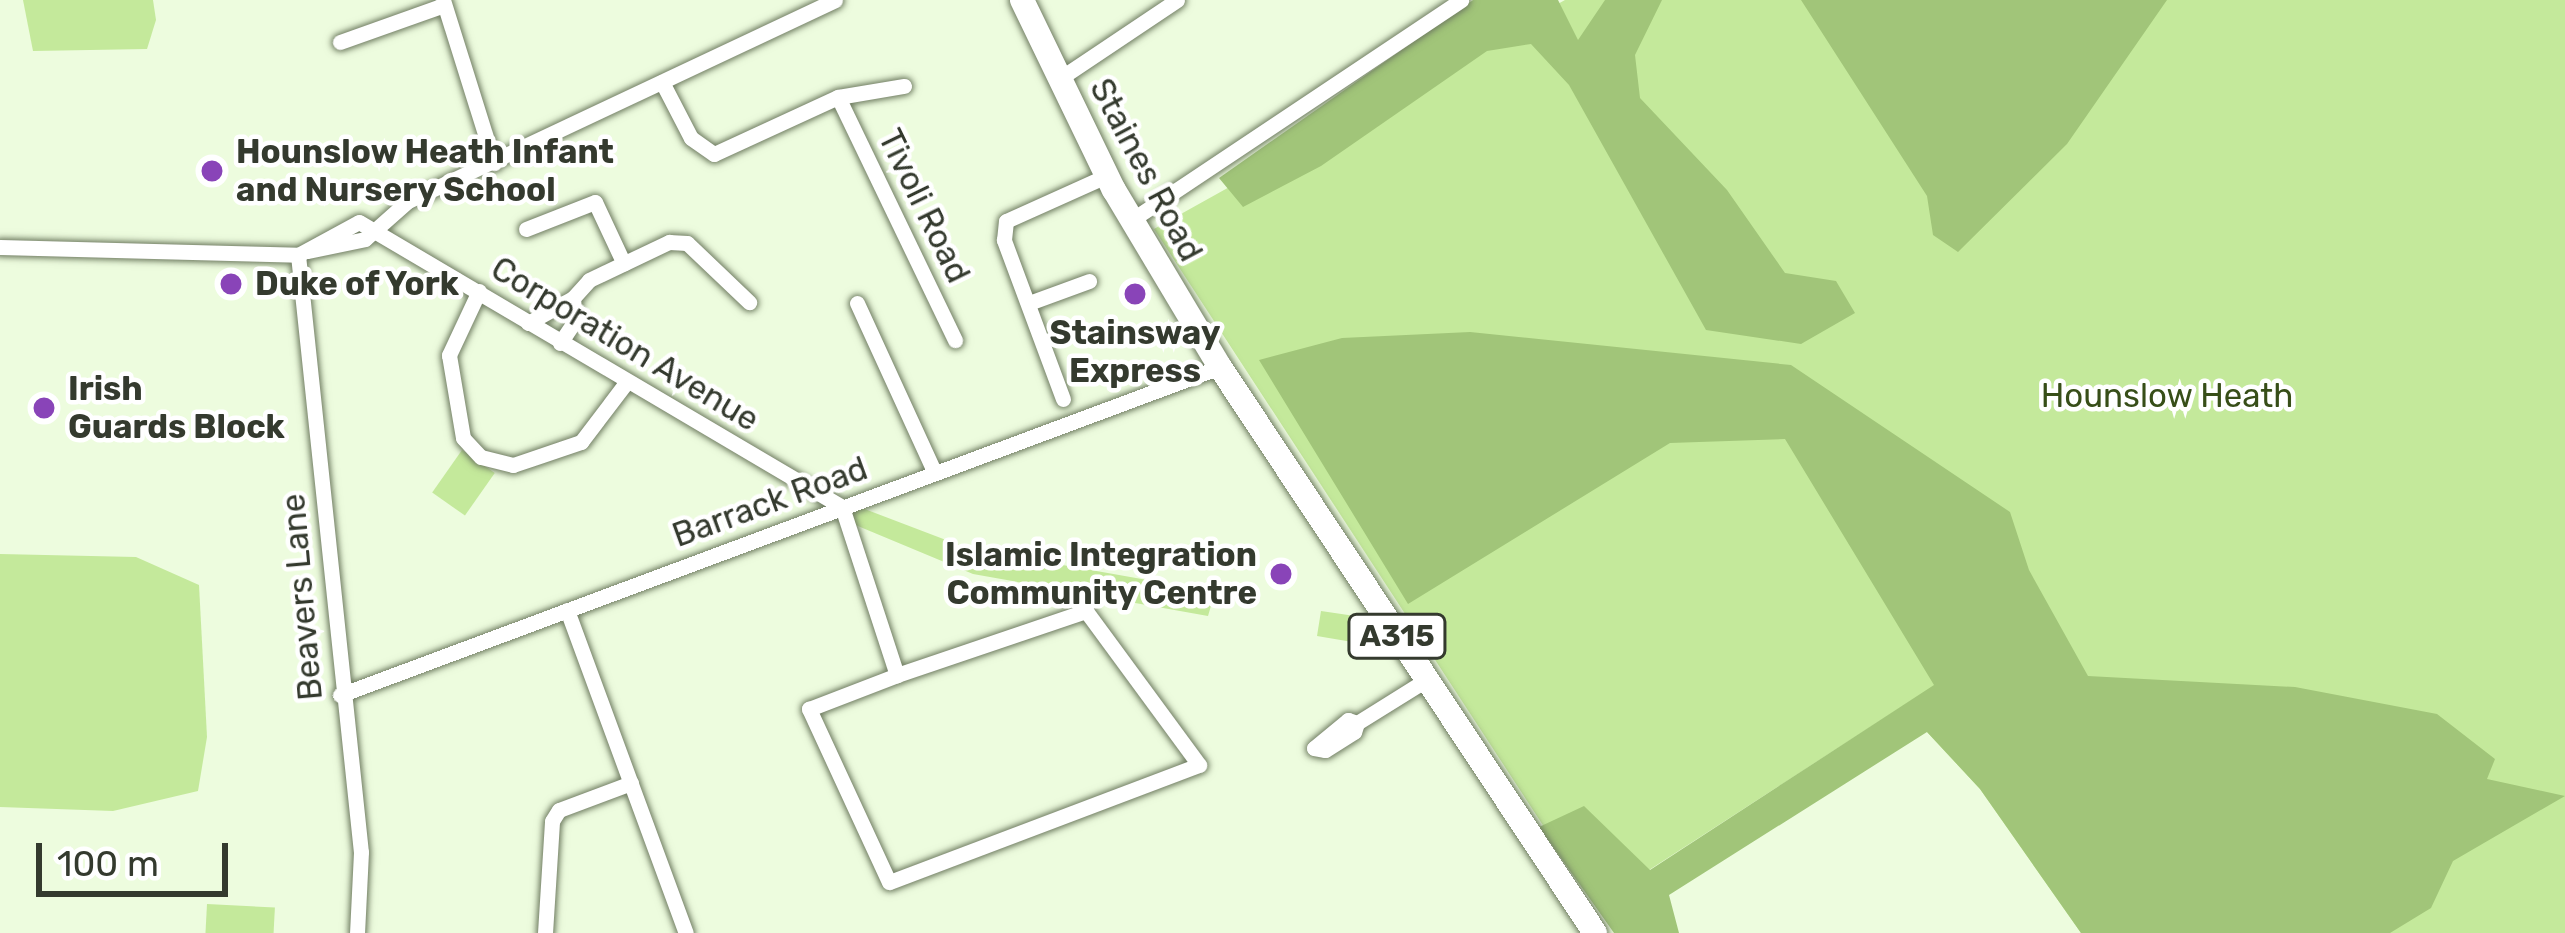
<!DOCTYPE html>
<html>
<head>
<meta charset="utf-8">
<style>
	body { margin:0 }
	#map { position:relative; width:2565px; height:933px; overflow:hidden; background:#edfcde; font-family:Rubik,sans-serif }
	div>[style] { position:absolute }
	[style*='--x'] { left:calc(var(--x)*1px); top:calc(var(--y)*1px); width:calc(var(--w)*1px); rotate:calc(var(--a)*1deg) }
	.green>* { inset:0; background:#c4e99b; transform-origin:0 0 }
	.forest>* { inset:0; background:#a1c579 }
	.roads { filter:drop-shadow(0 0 3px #717e63) drop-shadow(0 0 3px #717e63) }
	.street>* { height:15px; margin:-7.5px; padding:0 7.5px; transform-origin:7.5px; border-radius:7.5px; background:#fff }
	.primary>* { height:24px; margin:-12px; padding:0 12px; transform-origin:12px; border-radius:12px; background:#fff }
	.dots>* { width:33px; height:33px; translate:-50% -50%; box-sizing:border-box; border:6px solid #fff; border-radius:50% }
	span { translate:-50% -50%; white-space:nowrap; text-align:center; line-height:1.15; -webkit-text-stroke:9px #fff; paint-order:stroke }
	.shield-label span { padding:3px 9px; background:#fff; border:3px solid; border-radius:9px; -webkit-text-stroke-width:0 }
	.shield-label { font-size:30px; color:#343a2e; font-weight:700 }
	.poi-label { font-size:33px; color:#343a2e; font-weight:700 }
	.left { translate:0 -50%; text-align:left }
	.right { translate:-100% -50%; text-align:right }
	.street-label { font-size:33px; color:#343a2e }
	.park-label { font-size:33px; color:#374e18 }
	.scale { position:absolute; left:36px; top:843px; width:192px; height:54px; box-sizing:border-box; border:6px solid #343a2e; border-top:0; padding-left:15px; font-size:36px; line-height:42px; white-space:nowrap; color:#343a2e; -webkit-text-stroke:9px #fff; paint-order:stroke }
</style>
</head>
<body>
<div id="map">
	<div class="green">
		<div style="clip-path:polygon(23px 0,153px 0,156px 20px,147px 49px,33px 51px)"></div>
		<div style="clip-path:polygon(1565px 0,2565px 0,2565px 933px,2081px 933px,1980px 789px,1927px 732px,1912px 700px,1595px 905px,1154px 229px)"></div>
		<div style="left:462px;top:450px;width:40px;height:52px;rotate:35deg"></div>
		<div style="clip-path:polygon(862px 508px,967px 548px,1215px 592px,1208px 616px,973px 574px,841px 519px)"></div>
		<div style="clip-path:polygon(0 554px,136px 557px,199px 585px,207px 737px,198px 791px,113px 811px,0 807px)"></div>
		<div style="clip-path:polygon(1321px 611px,1355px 616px,1370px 645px,1317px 636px)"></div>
		<div style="left:207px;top:904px;width:68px;height:29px;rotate:3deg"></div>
	</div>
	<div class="forest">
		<div style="clip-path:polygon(1473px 0,1558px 0,1578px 40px,1605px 0,1662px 0,1635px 55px,1640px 98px,1727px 190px,1785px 273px,1836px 281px,1855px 313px,1801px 344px,1706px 330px,1569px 85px,1531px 44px,1487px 51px,1321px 166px,1243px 207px,1219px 178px)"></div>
		<div style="clip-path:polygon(1801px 0,2167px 0,2067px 144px,1958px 252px,1933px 235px,1927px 196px)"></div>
		<div style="clip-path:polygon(1470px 332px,1791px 365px,2010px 512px,2029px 570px,2088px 676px,2295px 687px,2437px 714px,2495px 759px,2487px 779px,2565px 796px,2453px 861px,2431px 908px,2390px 933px,2081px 933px,1980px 789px,1927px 732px,1669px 895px,1679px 933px,1614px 933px,1539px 827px,1584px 806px,1650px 870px,1934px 685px,1785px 439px,1670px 443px,1408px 604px,1259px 360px,1342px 338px)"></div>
	</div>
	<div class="roads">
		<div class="street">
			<div style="--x:443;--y:0;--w:171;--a:72.6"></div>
			<div style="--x:340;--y:42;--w:110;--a:-19.6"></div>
			<div style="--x:1059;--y:79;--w:142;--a:-33.8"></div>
			<div style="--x:662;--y:82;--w:63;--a:62.6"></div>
			<div style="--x:691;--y:138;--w:28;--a:35"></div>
			<div style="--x:714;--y:154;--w:136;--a:-24.7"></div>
			<div style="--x:838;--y:97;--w:67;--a:-9.5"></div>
			<div style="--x:838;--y:97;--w:270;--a:64.3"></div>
			<div style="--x:1136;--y:217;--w:391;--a:-33.7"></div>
			<div style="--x:526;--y:229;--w:74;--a:-21.4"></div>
			<div style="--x:595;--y:202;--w:68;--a:64.9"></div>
			<div style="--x:0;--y:247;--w:298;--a:1.5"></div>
			<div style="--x:298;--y:255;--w:69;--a:-28.4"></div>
			<div style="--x:359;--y:222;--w:561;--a:30.54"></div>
			<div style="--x:308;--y:251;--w:58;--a:-11.9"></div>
			<div style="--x:365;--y:239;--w:57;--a:-41.5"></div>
			<div style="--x:408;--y:201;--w:472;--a:-25.2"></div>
			<div style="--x:298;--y:255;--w:600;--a:83.98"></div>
			<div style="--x:361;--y:852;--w:81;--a:92.8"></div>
			<div style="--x:479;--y:291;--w:71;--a:115.1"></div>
			<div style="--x:449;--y:355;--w:84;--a:80.4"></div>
			<div style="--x:463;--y:438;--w:26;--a:47"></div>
			<div style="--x:481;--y:457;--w:33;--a:14"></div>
			<div style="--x:513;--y:465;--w:72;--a:-18.7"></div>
			<div style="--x:581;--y:442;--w:73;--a:-52.8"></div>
			<div style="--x:857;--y:303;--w:187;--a:65.4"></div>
			<div style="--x:1029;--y:303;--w:64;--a:-20.1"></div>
			<div style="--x:528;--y:323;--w:51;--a:-29.1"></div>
			<div style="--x:560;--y:343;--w:27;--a:-56"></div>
			<div style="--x:575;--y:321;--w:23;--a:-95"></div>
			<div style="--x:573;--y:298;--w:24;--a:-48"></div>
			<div style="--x:589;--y:280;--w:89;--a:-25.4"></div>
			<div style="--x:669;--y:242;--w:18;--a:3"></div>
			<div style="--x:687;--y:243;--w:86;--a:43.6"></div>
			<div style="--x:1063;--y:399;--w:170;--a:-110.4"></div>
			<div style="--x:1004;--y:240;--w:19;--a:-84"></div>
			<div style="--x:1006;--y:221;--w:110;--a:-24.2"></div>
			<div style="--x:842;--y:507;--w:177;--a:71.9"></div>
			<div style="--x:897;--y:675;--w:200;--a:-18.7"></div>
			<div style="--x:1086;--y:611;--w:191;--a:53.7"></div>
			<div style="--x:1199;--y:765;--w:331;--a:159.3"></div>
			<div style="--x:889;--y:882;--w:191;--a:-114.8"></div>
			<div style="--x:809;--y:709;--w:94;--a:-21.1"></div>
			<div style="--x:567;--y:610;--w:344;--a:69.8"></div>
			<div style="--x:340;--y:695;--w:939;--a:-20.44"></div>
			<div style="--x:1348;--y:720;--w:9;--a:18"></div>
			<div style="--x:1357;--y:723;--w:9;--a:108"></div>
			<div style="--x:1354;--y:732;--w:34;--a:148"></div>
			<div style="--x:1325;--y:750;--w:11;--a:-170"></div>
			<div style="--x:1314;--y:748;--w:44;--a:-39.5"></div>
			<div style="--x:1357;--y:723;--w:81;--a:-31.9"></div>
			<div style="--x:545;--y:933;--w:112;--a:-86.4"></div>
			<div style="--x:552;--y:821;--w:13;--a:-58"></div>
			<div style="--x:559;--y:810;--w:77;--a:-20.6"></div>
		</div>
		<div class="primary">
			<div style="--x:1022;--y:0;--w:211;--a:64.2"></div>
			<div style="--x:1114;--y:190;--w:206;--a:59.1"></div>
			<div style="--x:1220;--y:367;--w:679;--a:56.47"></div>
		</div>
	</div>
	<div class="dots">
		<div style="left:212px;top:171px;background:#8944b8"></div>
		<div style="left:231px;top:284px;background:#8944b8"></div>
		<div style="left:1135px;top:294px;background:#8944b8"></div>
		<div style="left:44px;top:408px;background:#8944b8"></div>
		<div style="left:1281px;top:574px;background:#8944b8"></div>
	</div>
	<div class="shield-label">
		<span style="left:1397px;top:636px">A315</span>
	</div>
	<div class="poi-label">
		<span class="left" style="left:236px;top:171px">Hounslow Heath Infant<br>and Nursery School</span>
		<span class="left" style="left:255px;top:284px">Duke of York</span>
		<span style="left:1135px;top:352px">Stainsway<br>Express</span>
		<span class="left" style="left:68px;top:408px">Irish<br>Guards Block</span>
		<span class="right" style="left:1257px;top:574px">Islamic Integration<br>Community Centre</span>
	</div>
	<div class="street-label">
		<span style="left:1146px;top:170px;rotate:62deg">Staines Road</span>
		<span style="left:924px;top:206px;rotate:64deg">Tivoli Road</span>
		<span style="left:625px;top:344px;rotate:31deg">Corporation Avenue</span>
		<span style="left:770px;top:502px;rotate:-20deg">Barrack Road</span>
		<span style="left:302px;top:597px;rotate:-95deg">Beavers Lane</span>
	</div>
	<div class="park-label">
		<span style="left:2167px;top:396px">Hounslow Heath</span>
	</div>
	<div class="scale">100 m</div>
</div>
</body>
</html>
